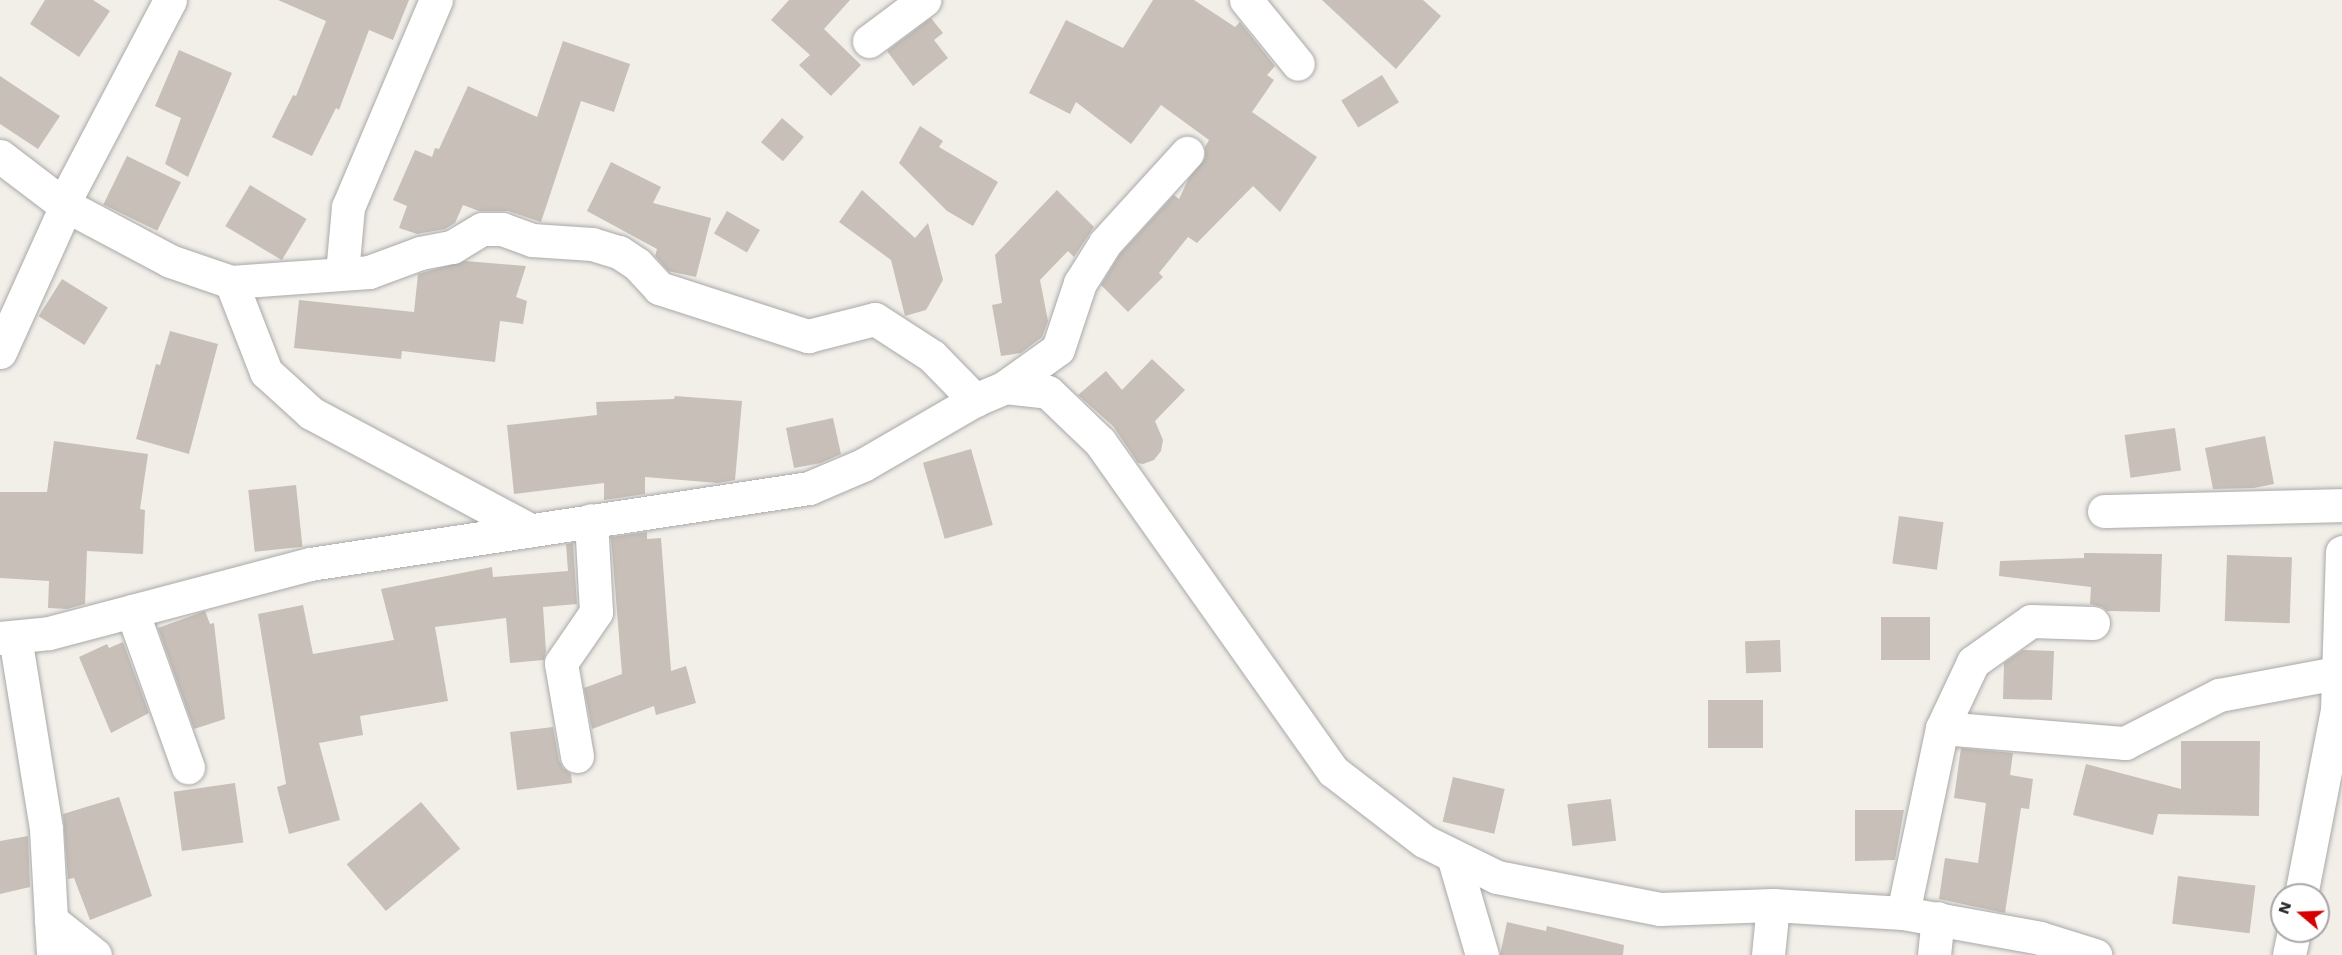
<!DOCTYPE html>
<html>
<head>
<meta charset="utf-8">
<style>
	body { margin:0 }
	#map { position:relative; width:2342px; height:955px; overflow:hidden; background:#f2efe9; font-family:"Work Sans",sans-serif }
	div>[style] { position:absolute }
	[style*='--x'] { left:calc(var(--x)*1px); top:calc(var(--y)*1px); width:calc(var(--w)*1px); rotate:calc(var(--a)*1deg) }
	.building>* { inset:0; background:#c7bfb8; transform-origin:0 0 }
	.roads { filter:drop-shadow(0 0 2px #a9a9a9) drop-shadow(0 0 2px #a9a9a9) }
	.minor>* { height:33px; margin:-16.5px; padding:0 16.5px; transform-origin:16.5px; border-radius:16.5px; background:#fff }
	span { translate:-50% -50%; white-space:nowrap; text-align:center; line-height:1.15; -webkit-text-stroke:6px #fff; paint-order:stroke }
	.north { position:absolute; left:2270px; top:883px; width:60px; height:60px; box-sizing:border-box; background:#fff; border:2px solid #a7a7a7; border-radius:50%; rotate:289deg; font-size:16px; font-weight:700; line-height:24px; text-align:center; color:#222 }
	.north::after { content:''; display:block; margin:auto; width:21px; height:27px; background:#d40000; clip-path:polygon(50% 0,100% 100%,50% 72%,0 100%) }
</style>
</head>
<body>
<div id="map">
	<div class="building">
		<div style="clip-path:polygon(45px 0,93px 0,110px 11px,79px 57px,30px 24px)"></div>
		<div style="clip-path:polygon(278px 0,409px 0,393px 40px,369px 30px,339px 110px,336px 108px,312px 156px,272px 137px,293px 95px,296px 96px,326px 21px)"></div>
		<div style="clip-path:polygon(789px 0,850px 0,824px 29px,861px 65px,831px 96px,799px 65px,810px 55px,771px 20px)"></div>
		<div style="clip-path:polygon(1153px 0,1194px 0,1235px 27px,1240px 22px,1275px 66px,1267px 75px,1274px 80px,1252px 112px,1317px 157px,1280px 212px,1253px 186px,1197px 243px,1188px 237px,1159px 273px,1163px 277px,1128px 312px,1101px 285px,1120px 254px,1174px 195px,1179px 199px,1189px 178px,1205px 158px,1205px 147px,1209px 140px,1161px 105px,1131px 144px,1076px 102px,1070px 114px,1029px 93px,1066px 20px,1123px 48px)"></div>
		<div style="clip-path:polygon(1322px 0,1423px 0,1441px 16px,1396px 69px)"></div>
		<div style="clip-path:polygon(931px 18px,943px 33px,934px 40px,948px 58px,913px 86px,887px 51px)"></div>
		<div style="clip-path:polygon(563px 41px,630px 64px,614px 112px,581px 101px,541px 222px,508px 211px,479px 211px,463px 205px,455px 223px,445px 229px,417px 234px,399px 228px,407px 206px,393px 200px,415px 150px,432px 157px,435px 148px,439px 149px,468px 86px,537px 117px)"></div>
		<div style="clip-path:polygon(179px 50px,232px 73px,188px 177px,165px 164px,181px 118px,155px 106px)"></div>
		<div style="left:1382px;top:75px;width:32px;height:48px;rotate:58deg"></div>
		<div style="clip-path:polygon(0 76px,60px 116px,38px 149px,0 124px)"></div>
		<div style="left:782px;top:118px;width:29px;height:32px;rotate:41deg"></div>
		<div style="clip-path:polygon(920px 126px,943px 141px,939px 147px,998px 182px,973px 226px,947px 211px,899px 163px)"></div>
		<div style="left:127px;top:156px;width:60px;height:54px;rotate:26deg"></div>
		<div style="clip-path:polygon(611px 162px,661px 187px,653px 203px,711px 218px,696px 277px,668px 271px,655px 256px,657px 249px,587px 211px)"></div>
		<div style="left:250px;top:185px;width:66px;height:48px;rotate:31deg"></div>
		<div style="clip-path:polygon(862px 190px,915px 238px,928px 223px,943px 280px,926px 310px,905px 316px,891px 260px,839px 222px)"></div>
		<div style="clip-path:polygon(1057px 190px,1094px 227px,1074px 257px,1068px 251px,1040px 280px,1048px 321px,1042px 337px,1021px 353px,1001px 356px,992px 305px,1002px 303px,995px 255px)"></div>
		<div style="left:727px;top:211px;width:38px;height:26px;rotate:30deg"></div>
		<div style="clip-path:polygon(465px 261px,526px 266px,516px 297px,527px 301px,523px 324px,500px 321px,495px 362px,402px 351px,401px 359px,294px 348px,299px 300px,414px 312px,418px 274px)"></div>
		<div style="left:62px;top:279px;width:54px;height:44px;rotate:32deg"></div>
		<div style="clip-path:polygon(170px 331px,218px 344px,189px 454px,136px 439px,156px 364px,160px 365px)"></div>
		<div style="clip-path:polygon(1152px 359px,1185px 390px,1155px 421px,1163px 440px,1161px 451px,1154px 460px,1143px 464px,1138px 463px,1113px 426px,1078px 395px,1106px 371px,1122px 390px)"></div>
		<div style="clip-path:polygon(675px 396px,742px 401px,735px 480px,718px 483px,645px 477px,645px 494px,604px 500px,604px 483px,514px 494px,507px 425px,597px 415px,596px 402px,674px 399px)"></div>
		<div style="clip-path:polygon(833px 418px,841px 454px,821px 463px,794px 468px,786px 428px)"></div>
		<div style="left:2175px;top:428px;width:43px;height:51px;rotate:82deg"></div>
		<div style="clip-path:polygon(2265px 436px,2274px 484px,2254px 488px,2213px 489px,2205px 448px)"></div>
		<div style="clip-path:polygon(54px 441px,148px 454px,140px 509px,145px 510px,143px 554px,87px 551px,85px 604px,67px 609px,48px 608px,49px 581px,0 578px,0 492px,47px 492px)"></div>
		<div style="left:971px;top:449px;width:79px;height:50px;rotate:74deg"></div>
		<div style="left:296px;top:485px;width:62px;height:48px;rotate:84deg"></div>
		<div style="left:1899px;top:516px;width:45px;height:48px;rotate:8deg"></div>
		<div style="clip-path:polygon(647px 532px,647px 539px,661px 538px,671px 671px,686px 666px,696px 703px,656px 715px,654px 706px,592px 729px,584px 688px,622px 674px,611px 537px)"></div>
		<div style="clip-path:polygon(573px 543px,577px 604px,543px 607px,546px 651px,544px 660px,510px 663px,506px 618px,435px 627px,448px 701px,360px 716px,363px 735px,319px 743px,340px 820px,289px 834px,277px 787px,286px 784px,258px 614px,303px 605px,313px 654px,394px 640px,381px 589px,492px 567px,493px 577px,568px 571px,566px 544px)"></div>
		<div style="clip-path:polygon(2084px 553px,2162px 554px,2160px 612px,2107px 611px,2102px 607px,2090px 604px,2091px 587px,1999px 576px,2000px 561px,2084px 558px)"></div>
		<div style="left:2227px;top:555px;width:65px;height:66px;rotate:2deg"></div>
		<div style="clip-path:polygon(205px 611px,210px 624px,214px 623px,225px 719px,194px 729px,158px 628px)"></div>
		<div style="left:1881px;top:617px;width:49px;height:43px"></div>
		<div style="left:1780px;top:640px;width:32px;height:35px;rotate:88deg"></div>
		<div style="clip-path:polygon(123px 642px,149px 713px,111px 733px,79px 657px,107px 644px,109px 648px)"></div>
		<div style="clip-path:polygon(2023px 650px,2054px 651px,2052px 700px,2003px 699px,2004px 663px)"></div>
		<div style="left:1763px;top:700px;width:48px;height:55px;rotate:90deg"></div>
		<div style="clip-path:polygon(553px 727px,559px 760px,563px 768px,571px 774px,572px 783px,517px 790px,510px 732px)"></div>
		<div style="clip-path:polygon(2181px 741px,2260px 741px,2259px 816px,2158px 814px,2153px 835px,2073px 815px,2086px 764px,2181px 789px)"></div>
		<div style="clip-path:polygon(1961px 748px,2013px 753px,2010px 775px,2033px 779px,2029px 809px,2021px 808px,2005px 913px,1939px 899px,1945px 858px,1978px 863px,1986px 803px,1954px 798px)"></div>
		<div style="left:1453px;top:777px;width:53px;height:46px;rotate:13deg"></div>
		<div style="left:235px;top:783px;width:60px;height:62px;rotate:82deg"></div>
		<div style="clip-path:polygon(119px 797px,152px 896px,90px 920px,74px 878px,68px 879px,63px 814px)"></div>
		<div style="left:1611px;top:799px;width:42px;height:44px;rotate:83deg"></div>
		<div style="left:421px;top:802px;width:61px;height:97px;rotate:50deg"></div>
		<div style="clip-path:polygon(1855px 810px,1904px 810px,1895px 860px,1855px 861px)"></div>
		<div style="clip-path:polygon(28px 836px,30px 887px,0 894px,0 841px)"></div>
		<div style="left:2178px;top:876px;width:78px;height:48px;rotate:7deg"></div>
		<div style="clip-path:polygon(1507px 922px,1546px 931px,1547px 926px,1624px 945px,1623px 955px,1500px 955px)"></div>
	</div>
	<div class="roads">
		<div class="minor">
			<div style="--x:1246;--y:0;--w:82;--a:50.9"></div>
			<div style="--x:869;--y:41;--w:69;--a:-36.7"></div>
			<div style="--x:0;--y:156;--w:79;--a:37.3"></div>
			<div style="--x:63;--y:204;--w:121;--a:28"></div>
			<div style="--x:170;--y:261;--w:65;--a:19"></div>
			<div style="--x:231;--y:282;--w:138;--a:-4.1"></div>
			<div style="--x:369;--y:272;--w:54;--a:-20.4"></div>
			<div style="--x:420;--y:253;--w:33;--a:-11"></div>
			<div style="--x:452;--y:247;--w:35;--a:-31"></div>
			<div style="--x:482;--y:229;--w:20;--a:0"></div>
			<div style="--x:502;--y:229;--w:32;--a:20"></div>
			<div style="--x:532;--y:240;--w:60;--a:3.8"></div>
			<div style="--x:592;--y:244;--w:28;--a:17"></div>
			<div style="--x:619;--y:252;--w:22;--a:34"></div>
			<div style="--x:637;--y:264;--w:33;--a:47"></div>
			<div style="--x:659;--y:288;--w:157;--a:17.9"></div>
			<div style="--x:808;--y:336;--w:69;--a:-14.2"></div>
			<div style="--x:875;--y:319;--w:68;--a:33"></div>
			<div style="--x:932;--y:356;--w:62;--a:45.7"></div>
			<div style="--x:342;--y:273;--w:66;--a:-84.8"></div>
			<div style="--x:348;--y:207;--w:225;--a:-67"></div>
			<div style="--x:231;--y:282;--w:97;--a:68.7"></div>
			<div style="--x:266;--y:372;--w:61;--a:42.3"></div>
			<div style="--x:311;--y:413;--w:248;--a:28.1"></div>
			<div style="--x:0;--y:352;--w:150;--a:-65.7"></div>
			<div style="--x:62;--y:215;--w:11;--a:-85"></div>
			<div style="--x:63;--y:204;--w:230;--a:-62.3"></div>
			<div style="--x:1005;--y:387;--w:65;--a:-35.6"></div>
			<div style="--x:1058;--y:349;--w:70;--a:-71.6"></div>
			<div style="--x:1080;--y:283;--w:47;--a:-58"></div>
			<div style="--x:1105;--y:243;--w:122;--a:-47.7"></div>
			<div style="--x:2104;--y:511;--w:238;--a:-1.4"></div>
			<div style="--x:132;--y:611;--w:166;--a:70.3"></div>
			<div style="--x:15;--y:637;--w:194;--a:80.8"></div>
			<div style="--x:46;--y:829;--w:126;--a:86.8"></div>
			<div style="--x:0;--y:638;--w:49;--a:-5.8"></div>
			<div style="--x:49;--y:633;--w:270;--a:-14.8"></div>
			<div style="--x:310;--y:564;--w:505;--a:-8.66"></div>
			<div style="--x:809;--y:488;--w:59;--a:-23.1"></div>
			<div style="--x:863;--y:465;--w:129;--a:-30.1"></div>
			<div style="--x:975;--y:400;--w:33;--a:-23"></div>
			<div style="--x:1005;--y:387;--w:43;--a:6.6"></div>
			<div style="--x:1048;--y:392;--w:72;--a:43.9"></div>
			<div style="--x:1100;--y:442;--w:403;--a:54.7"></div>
			<div style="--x:1333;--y:771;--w:115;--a:37.6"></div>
			<div style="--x:1424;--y:841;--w:81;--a:26.3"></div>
			<div style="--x:1497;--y:877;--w:166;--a:11.1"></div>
			<div style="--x:1660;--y:909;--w:113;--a:-2"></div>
			<div style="--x:1773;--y:905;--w:130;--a:3.5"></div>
			<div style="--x:1903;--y:913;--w:139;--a:10.3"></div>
			<div style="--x:2040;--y:938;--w:58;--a:17.2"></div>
			<div style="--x:1942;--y:728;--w:184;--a:4.7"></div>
			<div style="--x:2125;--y:743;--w:106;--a:-27.1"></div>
			<div style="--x:2219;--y:695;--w:125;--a:-10.6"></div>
			<div style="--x:577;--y:756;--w:94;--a:-99.8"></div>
			<div style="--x:561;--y:663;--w:62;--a:-55.5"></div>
			<div style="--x:596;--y:612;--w:92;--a:-93.1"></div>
			<div style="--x:1453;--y:856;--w:103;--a:73.7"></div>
			<div style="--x:2301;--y:895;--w:188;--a:-79"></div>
			<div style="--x:2337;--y:710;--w:158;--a:-88.2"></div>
			<div style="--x:1903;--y:913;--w:189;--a:-78.1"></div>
			<div style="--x:1942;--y:728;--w:73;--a:-64.8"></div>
			<div style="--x:1973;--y:662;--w:71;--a:-35.3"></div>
			<div style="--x:2031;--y:621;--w:62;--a:1.8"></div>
			<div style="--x:51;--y:920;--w:56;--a:38.5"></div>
			<div style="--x:1768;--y:955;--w:50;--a:-84.3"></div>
			<div style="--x:1934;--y:955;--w:37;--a:-84"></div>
			<div style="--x:2289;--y:955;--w:25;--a:-78"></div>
		</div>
	</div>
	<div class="north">N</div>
</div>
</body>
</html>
